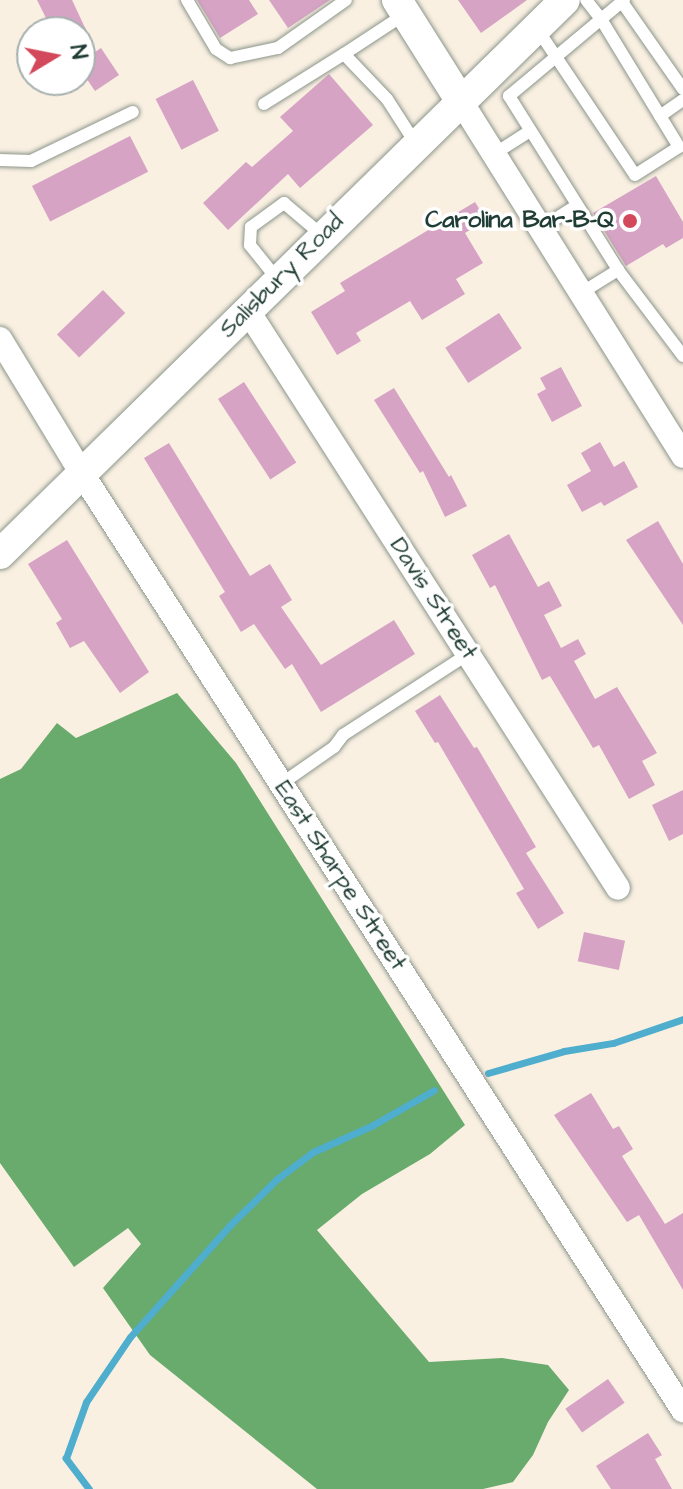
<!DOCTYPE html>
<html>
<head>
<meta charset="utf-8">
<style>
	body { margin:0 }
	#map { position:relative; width:683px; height:1489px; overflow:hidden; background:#f9f0e2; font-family:"Architects Daughter",sans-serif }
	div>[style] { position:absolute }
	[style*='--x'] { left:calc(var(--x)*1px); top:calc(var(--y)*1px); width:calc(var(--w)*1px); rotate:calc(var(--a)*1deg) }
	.forest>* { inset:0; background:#69aa6d }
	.stream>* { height:7px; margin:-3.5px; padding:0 3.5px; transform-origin:3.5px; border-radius:3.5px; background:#4fadcd }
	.building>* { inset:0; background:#d6a3c4; transform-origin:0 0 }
	.roads { filter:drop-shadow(0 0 2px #8c968b) drop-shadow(0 0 2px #8c968b) }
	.service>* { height:12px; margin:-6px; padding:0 6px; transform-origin:6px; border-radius:6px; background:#fff }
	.minor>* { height:24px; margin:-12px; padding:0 12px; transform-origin:12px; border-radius:12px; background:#fff }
	.tertiary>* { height:30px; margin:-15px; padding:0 15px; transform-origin:15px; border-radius:15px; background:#fff }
	.dots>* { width:22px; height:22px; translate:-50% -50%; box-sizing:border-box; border:4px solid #fff; border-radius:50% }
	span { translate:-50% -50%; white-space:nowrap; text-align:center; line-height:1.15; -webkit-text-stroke:7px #fff; paint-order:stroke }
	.poi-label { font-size:24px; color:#1f3d34; font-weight:700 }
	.right { translate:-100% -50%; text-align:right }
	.street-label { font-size:24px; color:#1f3d34 }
	.north { position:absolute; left:16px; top:16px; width:80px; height:80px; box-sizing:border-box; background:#fff; border:2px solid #a5b1ae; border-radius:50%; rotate:80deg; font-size:22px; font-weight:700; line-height:32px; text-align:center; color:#1f3d34 }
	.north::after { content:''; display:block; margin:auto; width:28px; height:36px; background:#d1495b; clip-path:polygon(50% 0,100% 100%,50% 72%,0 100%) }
</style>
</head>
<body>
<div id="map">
	<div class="forest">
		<div style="clip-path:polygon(177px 693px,236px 763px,465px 1125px,430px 1154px,362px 1194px,317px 1230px,429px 1362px,502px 1358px,548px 1365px,569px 1390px,548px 1422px,533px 1455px,513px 1482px,483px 1489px,317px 1489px,150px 1355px,103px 1288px,141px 1244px,128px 1228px,74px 1267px,0 1163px,0 779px,21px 769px,57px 723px,76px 738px)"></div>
	</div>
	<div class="stream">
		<div style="--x:488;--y:1073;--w:79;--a:-16.1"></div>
		<div style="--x:564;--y:1051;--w:50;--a:-9.3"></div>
		<div style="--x:613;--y:1043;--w:74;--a:-18.9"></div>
		<div style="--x:89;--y:1489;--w:39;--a:-127"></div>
		<div style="--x:66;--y:1458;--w:59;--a:-70.3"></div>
		<div style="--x:86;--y:1402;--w:78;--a:-55.9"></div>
		<div style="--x:130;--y:1337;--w:150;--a:-48.2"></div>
		<div style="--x:230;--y:1225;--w:66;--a:-44.4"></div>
		<div style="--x:277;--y:1179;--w:45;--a:-36.9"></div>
		<div style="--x:313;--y:1152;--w:66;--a:-24.2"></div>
		<div style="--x:373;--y:1125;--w:70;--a:-29.8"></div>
	</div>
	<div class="building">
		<div style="clip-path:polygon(37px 0,72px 0,87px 32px,53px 32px)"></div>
		<div style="clip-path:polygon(197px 0,249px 0,258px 14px,220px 38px)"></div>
		<div style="clip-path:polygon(269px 0,330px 0,288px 28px)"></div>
		<div style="clip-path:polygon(458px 0,527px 0,481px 33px)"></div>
		<div style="clip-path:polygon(101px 48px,119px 75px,95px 91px,80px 69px,80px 62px)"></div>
		<div style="clip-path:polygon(329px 74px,373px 125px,300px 188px,288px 174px,228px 230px,203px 203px,246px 162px,252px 167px,293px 131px,280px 117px)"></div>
		<div style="left:193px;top:80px;width:57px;height:42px;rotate:63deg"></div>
		<div style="left:130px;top:136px;width:40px;height:110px;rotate:63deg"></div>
		<div style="clip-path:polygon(656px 176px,683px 222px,683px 238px,666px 248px,663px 244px,626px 266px,593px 213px)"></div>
		<div style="clip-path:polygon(475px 202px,486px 220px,465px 233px,483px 263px,456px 279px,465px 294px,422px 320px,410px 301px,356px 333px,361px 341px,337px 355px,311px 312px,345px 291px,340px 283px)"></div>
		<div style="left:103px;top:290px;width:32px;height:64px;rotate:46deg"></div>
		<div style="left:499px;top:313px;width:42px;height:64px;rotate:57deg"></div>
		<div style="clip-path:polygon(561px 367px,582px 406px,552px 422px,537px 394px,546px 389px,540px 378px)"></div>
		<div style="left:244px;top:382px;width:96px;height:31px;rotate:57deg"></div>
		<div style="clip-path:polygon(394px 388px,449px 477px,451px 475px,467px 506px,445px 517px,423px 471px,420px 473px,374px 400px)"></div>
		<div style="clip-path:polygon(600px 442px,614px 467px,624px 461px,638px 487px,604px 506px,601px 502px,582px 512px,567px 485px,591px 471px,581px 453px)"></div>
		<div style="clip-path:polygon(169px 443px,250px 576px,270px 564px,292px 600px,281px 607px,321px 665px,394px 620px,415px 654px,321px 712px,292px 664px,285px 669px,254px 624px,241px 632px,219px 596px,225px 592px,144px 458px)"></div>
		<div style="clip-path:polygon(658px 521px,683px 564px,683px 625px,626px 540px)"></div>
		<div style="clip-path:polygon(509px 534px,538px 587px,549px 581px,562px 606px,544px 615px,561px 648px,578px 639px,586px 654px,574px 661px,595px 699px,617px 687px,657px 753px,642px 761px,655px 785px,629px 799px,599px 745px,593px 748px,550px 676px,542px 680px,495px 585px,490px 588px,472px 555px)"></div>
		<div style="clip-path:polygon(67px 540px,149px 672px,120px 693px,84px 641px,70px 648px,56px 623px,62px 619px,28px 564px)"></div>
		<div style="clip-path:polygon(440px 695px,474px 748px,477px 747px,536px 847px,526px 853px,564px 913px,538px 929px,516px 893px,524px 889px,438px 742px,435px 743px,415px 711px)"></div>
		<div style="clip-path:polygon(683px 790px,683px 834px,669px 841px,652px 805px)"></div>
		<div style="left:584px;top:932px;width:42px;height:30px;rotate:12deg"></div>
		<div style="clip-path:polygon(591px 1093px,613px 1129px,619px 1126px,633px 1149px,622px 1156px,665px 1224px,683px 1213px,683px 1290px,639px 1215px,627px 1222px,554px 1115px)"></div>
		<div style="left:608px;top:1379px;width:29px;height:52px;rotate:55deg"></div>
		<div style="clip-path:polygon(648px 1433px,662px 1455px,655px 1459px,672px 1489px,611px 1489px,596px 1466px)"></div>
	</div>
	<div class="roads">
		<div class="service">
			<div style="--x:187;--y:0;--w:57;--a:59.4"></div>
			<div style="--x:216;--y:49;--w:17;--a:33"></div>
			<div style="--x:230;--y:58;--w:49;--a:-11.8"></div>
			<div style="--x:278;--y:48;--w:83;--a:-35.2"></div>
			<div style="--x:624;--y:0;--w:150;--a:140.1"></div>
			<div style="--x:509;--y:96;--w:205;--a:57.9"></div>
			<div style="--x:618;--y:270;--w:108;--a:52.9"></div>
			<div style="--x:622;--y:2;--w:106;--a:55"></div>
			<div style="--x:538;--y:30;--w:174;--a:56.2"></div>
			<div style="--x:635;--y:175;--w:52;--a:-32.5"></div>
			<div style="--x:679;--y:147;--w:150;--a:-121.4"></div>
			<div style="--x:601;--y:19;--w:24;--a:-128"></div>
			<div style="--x:344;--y:54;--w:73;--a:-33.3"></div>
			<div style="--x:264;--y:104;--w:94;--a:-32"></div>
			<div style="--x:344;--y:54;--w:62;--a:46.3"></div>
			<div style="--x:387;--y:99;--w:54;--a:57.2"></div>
			<div style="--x:660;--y:116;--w:28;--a:-35"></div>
			<div style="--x:494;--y:154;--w:43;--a:-32.6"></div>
			<div style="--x:0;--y:160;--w:31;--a:2"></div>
			<div style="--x:31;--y:161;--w:113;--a:-25.7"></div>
			<div style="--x:541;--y:228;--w:41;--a:-32.2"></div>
			<div style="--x:278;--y:280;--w:45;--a:-128.7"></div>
			<div style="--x:250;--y:245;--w:18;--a:-87"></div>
			<div style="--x:251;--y:227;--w:41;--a:-36"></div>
			<div style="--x:284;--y:203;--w:51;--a:40.2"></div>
			<div style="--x:581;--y:293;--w:44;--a:-31.9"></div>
			<div style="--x:281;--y:784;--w:65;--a:-34.9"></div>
			<div style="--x:334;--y:747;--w:15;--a:-53"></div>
			<div style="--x:343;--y:735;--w:149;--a:-32.9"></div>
		</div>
		<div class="minor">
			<div style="--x:460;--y:100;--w:420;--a:57.9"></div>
			<div style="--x:248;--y:311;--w:685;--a:57.33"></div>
			<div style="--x:0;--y:339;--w:156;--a:58.7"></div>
			<div style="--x:81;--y:472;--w:1115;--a:57.31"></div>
		</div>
		<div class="tertiary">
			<div style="--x:397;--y:0;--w:118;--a:57.8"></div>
			<div style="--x:0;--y:554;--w:791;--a:-44.44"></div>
		</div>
	</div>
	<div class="dots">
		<div style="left:630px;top:221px;background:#d1495b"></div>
	</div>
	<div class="poi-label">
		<span class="right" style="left:614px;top:221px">Carolina Bar-B-Q</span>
	</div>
	<div class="street-label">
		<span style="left:282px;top:276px;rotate:-45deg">Salisbury Road</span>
		<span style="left:433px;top:599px;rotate:57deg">Davis Street</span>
		<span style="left:340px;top:876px;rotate:57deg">East Sharpe Street</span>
	</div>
	<div class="north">N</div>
</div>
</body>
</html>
